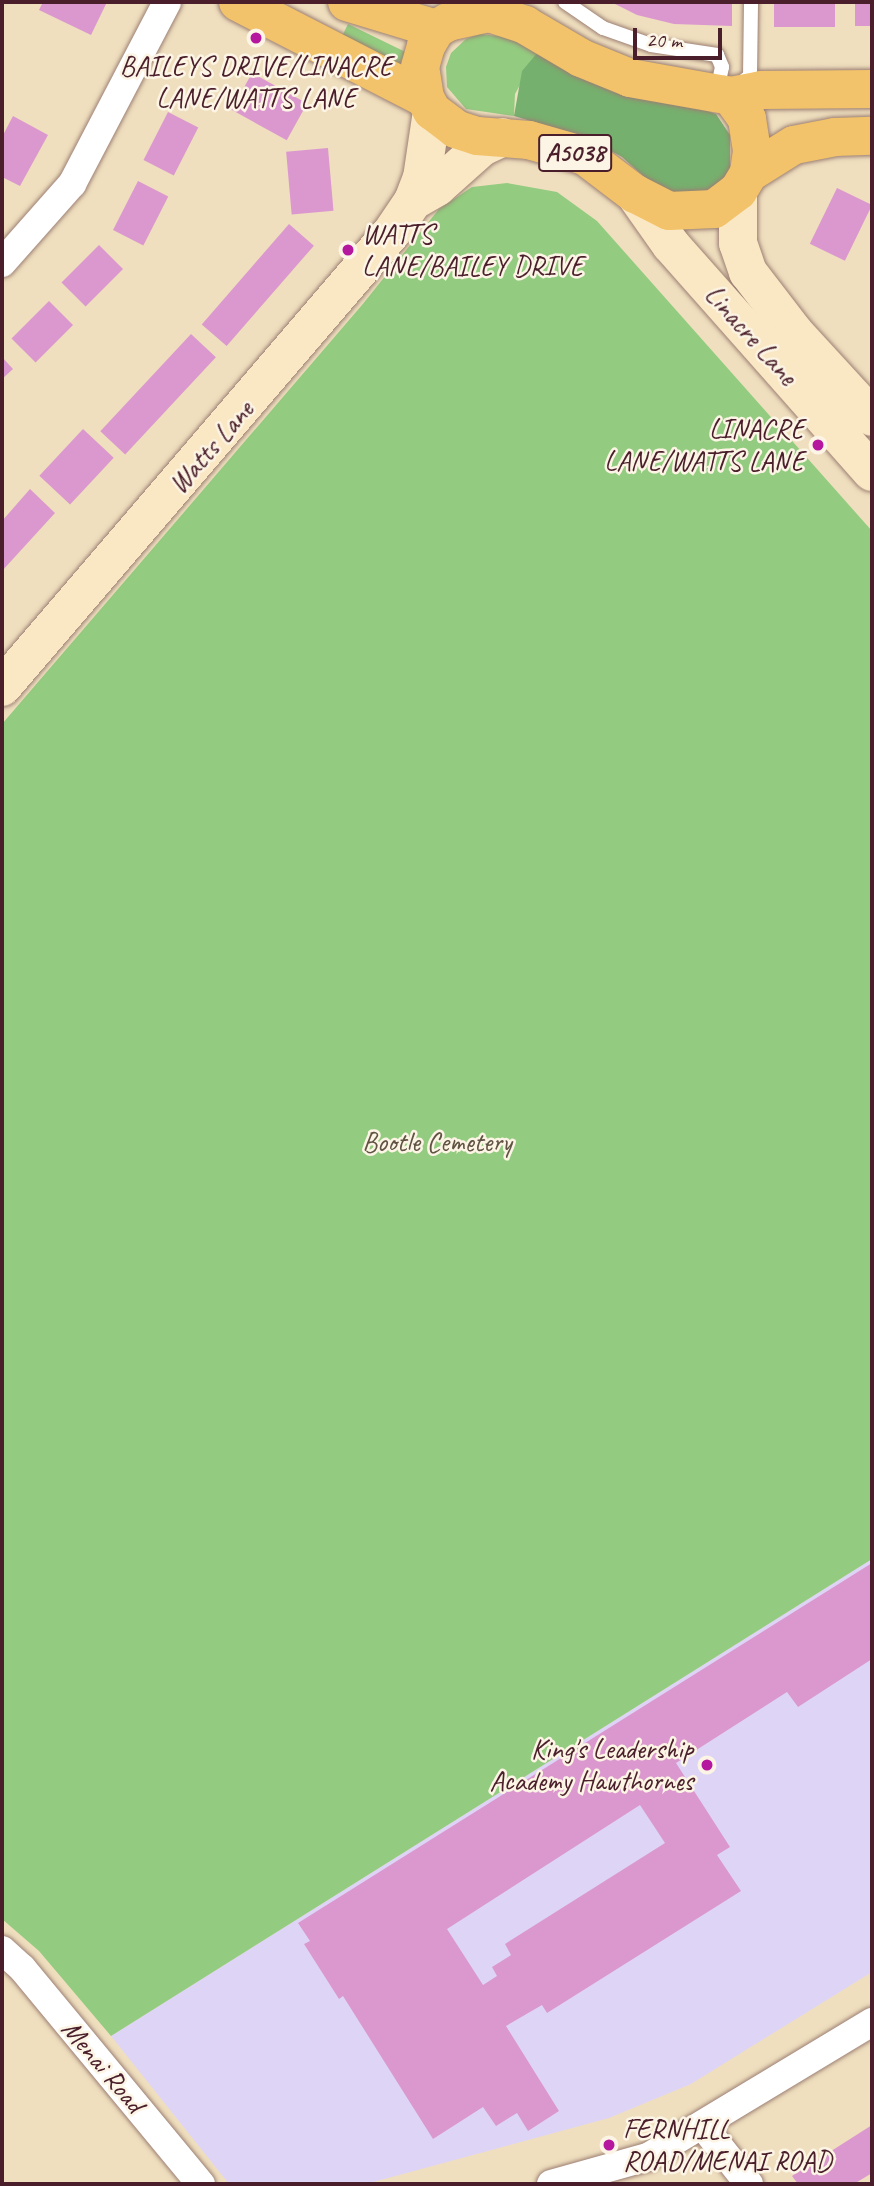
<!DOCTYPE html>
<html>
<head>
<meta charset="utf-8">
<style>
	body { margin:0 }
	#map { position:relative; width:874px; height:2186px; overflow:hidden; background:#efdfbe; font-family:Caveat,sans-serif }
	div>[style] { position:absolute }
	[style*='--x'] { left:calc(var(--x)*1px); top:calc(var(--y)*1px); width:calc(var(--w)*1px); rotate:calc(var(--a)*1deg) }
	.built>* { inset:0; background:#ded5f6 }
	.green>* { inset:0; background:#93cc80; transform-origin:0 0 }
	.forest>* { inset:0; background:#76b06e }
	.building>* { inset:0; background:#db98ce; transform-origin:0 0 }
	.roads { filter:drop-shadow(0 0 2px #9c7f74) drop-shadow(0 0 2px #9c7f74) }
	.lane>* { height:14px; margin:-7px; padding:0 7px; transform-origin:7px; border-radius:7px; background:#fff }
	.street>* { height:28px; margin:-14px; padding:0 14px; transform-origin:14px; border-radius:14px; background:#fff }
	.secondary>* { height:38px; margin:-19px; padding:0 19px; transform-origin:19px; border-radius:19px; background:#fae7c3 }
	.primary>* { height:38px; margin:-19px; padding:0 19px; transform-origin:19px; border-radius:19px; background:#f2c36a }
	.dots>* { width:19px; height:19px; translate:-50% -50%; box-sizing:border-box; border:4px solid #fcf5e5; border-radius:50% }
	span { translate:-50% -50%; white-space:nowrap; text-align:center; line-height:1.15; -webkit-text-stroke:5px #fcf5e5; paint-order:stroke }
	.shield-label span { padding:2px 5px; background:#fcf5e5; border:2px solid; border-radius:5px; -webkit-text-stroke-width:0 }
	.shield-label { font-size:26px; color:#4a1f2b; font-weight:700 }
	.poi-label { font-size:28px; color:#4a1f2b }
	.left { translate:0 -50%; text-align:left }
	.right { translate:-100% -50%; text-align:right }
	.street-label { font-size:28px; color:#4a1f2b }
	.park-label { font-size:28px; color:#605344 }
	.frame { position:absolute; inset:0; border:4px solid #4a1f2b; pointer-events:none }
	.scale { position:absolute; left:633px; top:28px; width:89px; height:32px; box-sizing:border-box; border:4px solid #4a1f2b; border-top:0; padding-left:9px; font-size:21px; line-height:24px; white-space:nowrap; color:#4a1f2b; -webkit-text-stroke:5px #fcf5e5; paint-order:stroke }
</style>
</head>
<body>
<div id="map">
	<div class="built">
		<div style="clip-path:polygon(872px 1559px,872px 1972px,691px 2084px,609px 2118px,366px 2184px,229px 2184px,111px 2036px)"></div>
	</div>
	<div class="green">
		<div style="left:348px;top:24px;width:64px;height:15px;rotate:26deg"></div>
		<div style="clip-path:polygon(480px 34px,507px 37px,538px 52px,515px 94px,514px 116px,466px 109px,447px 87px,446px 67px,451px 53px,466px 39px)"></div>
		<div style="clip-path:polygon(507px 183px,557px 192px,597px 221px,872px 531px,872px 1559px,111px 2036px,39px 1951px,2px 1919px,2px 724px,362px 305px,439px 209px,472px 187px)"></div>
	</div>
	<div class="forest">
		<div style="clip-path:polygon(538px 52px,716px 114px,730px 135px,730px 170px,716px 187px,684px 198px,650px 182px,622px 157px,588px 138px,514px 116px,522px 71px)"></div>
	</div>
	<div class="building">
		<div style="clip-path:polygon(43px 2px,107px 2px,91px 35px,39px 10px)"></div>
		<div style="clip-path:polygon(611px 2px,732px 2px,732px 26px,674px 24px,637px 15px)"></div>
		<div style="left:774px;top:2px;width:61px;height:25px"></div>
		<div style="left:855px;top:2px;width:17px;height:24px"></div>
		<div style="left:252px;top:73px;width:63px;height:42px;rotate:29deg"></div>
		<div style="left:168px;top:112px;width:34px;height:54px;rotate:27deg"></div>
		<div style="clip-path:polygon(13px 116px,48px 135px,20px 186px,2px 177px,2px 137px)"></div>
		<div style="left:328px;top:148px;width:63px;height:42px;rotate:85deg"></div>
		<div style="left:138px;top:181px;width:34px;height:55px;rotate:27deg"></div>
		<div style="left:837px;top:188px;width:39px;height:62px;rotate:26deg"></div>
		<div style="left:289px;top:224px;width:33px;height:133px;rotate:41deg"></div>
		<div style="left:99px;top:245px;width:34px;height:53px;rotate:45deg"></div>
		<div style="left:49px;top:301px;width:34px;height:53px;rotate:45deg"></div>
		<div style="left:191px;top:334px;width:34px;height:133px;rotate:43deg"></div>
		<div style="clip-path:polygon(2px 357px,13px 369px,2px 379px)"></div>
		<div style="left:83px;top:429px;width:42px;height:64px;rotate:43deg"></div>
		<div style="clip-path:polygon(30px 489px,55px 513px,2px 571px,2px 521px)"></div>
		<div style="clip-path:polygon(evenodd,872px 1563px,872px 1659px,798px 1707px,787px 1692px,676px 1763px,730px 1847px,717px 1855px,741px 1891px,547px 2013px,542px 2005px,506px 2026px,559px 2111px,528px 2131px,517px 2113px,496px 2126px,483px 2107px,433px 2139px,343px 1996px,339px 1999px,304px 1944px,310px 1941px,298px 1923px,872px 1563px,640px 1805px,665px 1843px,505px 1944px,511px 1955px,492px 1967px,497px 1976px,483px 1985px,447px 1929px,640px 1805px)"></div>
		<div style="clip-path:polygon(872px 2125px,872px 2173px,854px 2184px,798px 2184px,792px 2176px)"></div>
	</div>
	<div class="roads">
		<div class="lane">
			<div style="--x:565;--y:2;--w:46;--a:34.4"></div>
			<div style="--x:603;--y:28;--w:51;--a:19.5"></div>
			<div style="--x:651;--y:45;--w:67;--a:8.6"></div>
			<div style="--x:717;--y:55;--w:13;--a:67"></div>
			<div style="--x:722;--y:67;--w:25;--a:102"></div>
			<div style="--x:738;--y:85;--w:15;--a:-37"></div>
			<div style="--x:750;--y:76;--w:74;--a:-89.2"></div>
		</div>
		<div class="street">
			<div style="--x:2;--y:263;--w:106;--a:-48.5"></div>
			<div style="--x:72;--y:184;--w:205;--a:-62.4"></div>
			<div style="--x:2;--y:1950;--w:27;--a:42"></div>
			<div style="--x:22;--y:1968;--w:281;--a:50.4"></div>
			<div style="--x:703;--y:2126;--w:74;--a:51.6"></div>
			<div style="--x:551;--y:2184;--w:101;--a:-15.6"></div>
			<div style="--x:648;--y:2157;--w:262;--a:-31.1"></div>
		</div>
		<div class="secondary">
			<div style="--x:738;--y:191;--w:52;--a:90"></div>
			<div style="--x:738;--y:243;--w:31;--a:71"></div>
			<div style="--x:748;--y:272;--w:76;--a:52.5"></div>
			<div style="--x:794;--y:332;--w:115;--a:47.5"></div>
			<div style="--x:635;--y:194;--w:62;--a:54.8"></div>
			<div style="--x:671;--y:245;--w:303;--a:48.5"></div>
			<div style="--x:413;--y:201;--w:28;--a:-30"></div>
			<div style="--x:437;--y:187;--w:60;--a:-41.6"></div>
			<div style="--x:482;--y:147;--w:23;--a:-25"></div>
			<div style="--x:2;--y:687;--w:599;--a:-49.4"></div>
			<div style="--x:392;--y:232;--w:37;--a:-56"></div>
			<div style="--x:413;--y:201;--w:25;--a:-69"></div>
			<div style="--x:422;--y:178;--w:68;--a:-81.5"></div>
		</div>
		<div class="primary">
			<div style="--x:238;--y:2;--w:210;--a:27.2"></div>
			<div style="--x:347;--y:2;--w:93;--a:16.9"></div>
			<div style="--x:489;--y:13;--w:38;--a:18"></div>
			<div style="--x:525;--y:25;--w:65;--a:30.5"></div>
			<div style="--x:581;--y:58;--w:53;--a:22.2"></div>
			<div style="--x:630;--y:78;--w:103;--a:10.1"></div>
			<div style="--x:731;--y:96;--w:28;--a:55"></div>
			<div style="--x:747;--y:119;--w:32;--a:81"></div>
			<div style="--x:752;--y:151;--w:22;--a:98"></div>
			<div style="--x:749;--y:173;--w:21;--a:121"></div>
			<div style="--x:738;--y:191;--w:30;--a:143"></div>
			<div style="--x:714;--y:209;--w:45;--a:177.5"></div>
			<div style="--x:669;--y:211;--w:38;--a:-153"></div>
			<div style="--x:635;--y:194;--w:63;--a:-142.8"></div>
			<div style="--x:585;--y:156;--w:58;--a:-164.1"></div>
			<div style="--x:529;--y:140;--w:52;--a:-175.6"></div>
			<div style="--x:477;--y:136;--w:22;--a:-162"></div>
			<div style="--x:456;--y:129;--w:30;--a:-143"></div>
			<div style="--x:432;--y:111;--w:15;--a:-118"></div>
			<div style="--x:425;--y:98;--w:31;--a:-99"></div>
			<div style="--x:420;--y:67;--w:22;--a:-74"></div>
			<div style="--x:426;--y:46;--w:20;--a:-60"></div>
			<div style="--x:436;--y:29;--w:14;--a:-30"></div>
			<div style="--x:448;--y:22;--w:42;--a:-12.4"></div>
			<div style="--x:731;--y:96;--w:31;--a:-11"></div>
			<div style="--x:761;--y:90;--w:111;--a:-0.5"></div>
			<div style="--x:749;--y:173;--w:53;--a:-31.9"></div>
			<div style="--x:794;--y:145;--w:42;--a:-11"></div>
			<div style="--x:835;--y:137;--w:37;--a:-2"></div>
		</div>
	</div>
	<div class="dots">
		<div style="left:256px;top:38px;background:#b5179e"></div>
		<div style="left:348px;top:250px;background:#b5179e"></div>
		<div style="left:818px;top:445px;background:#b5179e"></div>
		<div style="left:707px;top:1765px;background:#b5179e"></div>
		<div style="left:609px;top:2145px;background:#b5179e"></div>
	</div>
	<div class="shield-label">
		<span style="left:575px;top:153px">A5038</span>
	</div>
	<div class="poi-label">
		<span style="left:256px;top:82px">BAILEYS DRIVE/LINACRE<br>LANE/WATTS LANE</span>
		<span class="left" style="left:362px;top:250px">WATTS<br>LANE/BAILEY DRIVE</span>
		<span class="right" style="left:804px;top:445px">LINACRE<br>LANE/WATTS LANE</span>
		<span class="right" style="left:693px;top:1765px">King's Leadership<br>Academy Hawthornes</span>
		<span class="left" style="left:623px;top:2145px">FERNHILL<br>ROAD/MENAI ROAD</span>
	</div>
	<div class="street-label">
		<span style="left:751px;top:335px;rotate:48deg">Linacre Lane</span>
		<span style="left:211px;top:447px;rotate:-49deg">Watts Lane</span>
		<span style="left:103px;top:2066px;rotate:50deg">Menai Road</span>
	</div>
	<div class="park-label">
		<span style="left:437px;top:1142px">Bootle Cemetery</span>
	</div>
	<div class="frame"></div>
	<div class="scale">20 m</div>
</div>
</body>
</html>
